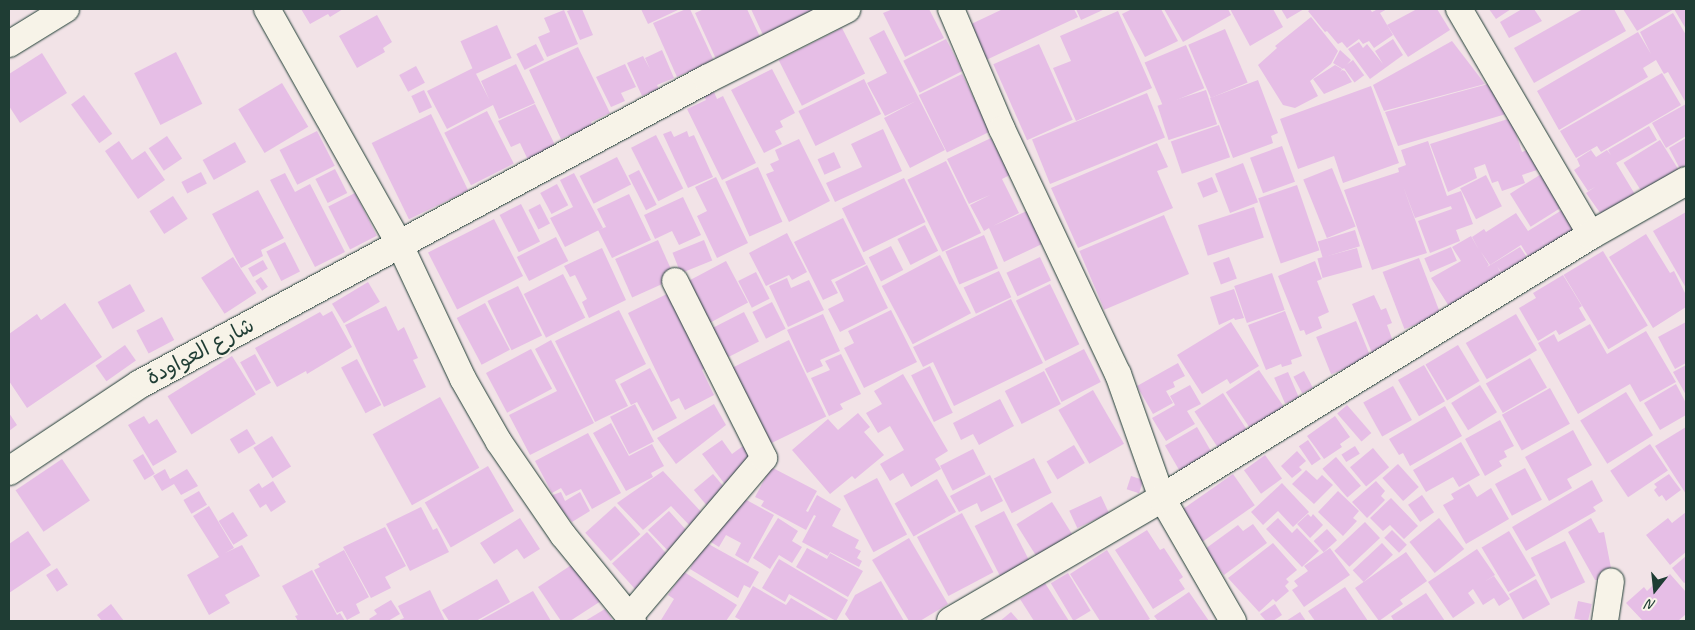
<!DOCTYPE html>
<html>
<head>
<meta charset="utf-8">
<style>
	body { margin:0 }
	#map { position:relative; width:1695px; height:630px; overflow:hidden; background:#f2e3e7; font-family:Caveat,"Playpen Sans Arabic",sans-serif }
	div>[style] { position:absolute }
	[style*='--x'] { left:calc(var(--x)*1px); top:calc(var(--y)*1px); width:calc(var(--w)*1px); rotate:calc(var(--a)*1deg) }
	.building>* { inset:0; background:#e6bee6; transform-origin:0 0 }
	.roads { filter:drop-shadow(0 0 1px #1f3d34) drop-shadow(0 0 1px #1f3d34) }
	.street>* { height:26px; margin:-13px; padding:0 13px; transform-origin:13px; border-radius:13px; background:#f7f3e8 }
	.secondary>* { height:28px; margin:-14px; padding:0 14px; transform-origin:14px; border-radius:14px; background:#f7f3e8 }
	span { translate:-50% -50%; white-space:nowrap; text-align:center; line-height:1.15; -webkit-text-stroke:4px #f7f3e8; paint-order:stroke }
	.street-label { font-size:21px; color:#1f3d34 }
	.frame { position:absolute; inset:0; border:10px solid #1f3d34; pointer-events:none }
	.north { position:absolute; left:1630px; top:565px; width:50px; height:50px; -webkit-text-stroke:4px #f7f3e8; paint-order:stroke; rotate:196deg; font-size:14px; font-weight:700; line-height:20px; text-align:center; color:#1f3d34 }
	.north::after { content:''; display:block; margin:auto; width:18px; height:22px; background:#1f3d34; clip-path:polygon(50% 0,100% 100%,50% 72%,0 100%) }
</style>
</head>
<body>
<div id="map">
	<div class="building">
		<div style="clip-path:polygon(301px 9px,343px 9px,330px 17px,328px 14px,310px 24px)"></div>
		<div style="clip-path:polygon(573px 9px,582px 9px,593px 35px,580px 40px,567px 11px)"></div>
		<div style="clip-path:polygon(641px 9px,680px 9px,648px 24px)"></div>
		<div style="clip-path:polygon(686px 9px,690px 9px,714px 61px,677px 77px,653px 23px)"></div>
		<div style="clip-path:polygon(704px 9px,747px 9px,761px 39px,716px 59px,695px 13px)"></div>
		<div style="clip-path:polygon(751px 9px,818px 9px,763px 35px)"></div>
		<div style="clip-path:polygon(893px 9px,929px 9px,944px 38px,905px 57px,883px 13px)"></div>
		<div style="clip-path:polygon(1003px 9px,1074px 9px,1078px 17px,984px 61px,967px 26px)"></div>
		<div style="clip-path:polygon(1076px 9px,1105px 9px,1081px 20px)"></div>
		<div style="clip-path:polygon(1132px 9px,1161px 9px,1178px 41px,1145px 57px,1122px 14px)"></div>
		<div style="clip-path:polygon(1164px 9px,1228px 9px,1231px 15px,1183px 42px)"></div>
		<div style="clip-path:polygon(1230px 9px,1273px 9px,1283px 27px,1250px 46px)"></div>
		<div style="clip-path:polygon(1281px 9px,1304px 9px,1287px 19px)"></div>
		<div style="clip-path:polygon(1311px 9px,1370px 9px,1372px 12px,1378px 9px,1387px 9px,1380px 13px,1393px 35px,1374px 48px,1369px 41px,1363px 44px,1359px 39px,1347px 48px,1342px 42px,1338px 44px,1327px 31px,1325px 32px,1308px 11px)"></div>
		<div style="clip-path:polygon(1417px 9px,1437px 9px,1450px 30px,1408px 57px,1387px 25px)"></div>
		<div style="clip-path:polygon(1489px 9px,1511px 9px,1496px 19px)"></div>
		<div style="clip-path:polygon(1522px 9px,1534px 9px,1542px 21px,1509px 38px,1500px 22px)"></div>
		<div style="clip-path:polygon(1583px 9px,1614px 9px,1626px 31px,1534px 83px,1514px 48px)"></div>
		<div style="clip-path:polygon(1623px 9px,1674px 9px,1637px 31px)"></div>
		<div style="clip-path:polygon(1674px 9px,1686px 9px,1686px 29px)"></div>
		<div style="clip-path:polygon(564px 10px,578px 44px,547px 57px,538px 37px,550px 32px,544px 18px)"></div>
		<div style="clip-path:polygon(1118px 11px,1152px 88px,1076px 121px,1053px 68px,1071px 61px,1060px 36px)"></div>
		<div style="clip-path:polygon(1673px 13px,1686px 35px,1686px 103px,1668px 72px,1664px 74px,1656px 60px,1643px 68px,1648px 77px,1559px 130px,1537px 91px,1638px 32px,1651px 54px,1640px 32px)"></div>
		<div style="clip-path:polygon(377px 15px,392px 42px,383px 48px,385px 52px,357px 68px,339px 36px)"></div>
		<div style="clip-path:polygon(1311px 17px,1338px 51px,1331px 64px,1310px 81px,1318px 96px,1295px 108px,1283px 105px,1258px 65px,1277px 48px,1275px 46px)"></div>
		<div style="left:497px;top:25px;width:36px;height:40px;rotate:66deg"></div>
		<div style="left:842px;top:28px;width:51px;height:71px;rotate:63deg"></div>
		<div style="left:1225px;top:29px;width:58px;height:40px;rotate:67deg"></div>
		<div style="clip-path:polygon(884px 30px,945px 150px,910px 168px,884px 118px,916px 101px,885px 116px,867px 83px,887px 73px,869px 38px)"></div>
		<div style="left:946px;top:39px;width:36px;height:48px;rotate:63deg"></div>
		<div style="clip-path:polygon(1393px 39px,1403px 55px,1370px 79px,1348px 49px,1359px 42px,1363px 48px,1367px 44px,1383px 64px,1375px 51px)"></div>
		<div style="clip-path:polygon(1452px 41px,1485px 84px,1384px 111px,1373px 85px)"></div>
		<div style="left:536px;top:44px;width:18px;height:22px;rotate:63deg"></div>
		<div style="left:1039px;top:44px;width:83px;height:50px;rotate:66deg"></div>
		<div style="left:1186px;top:45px;width:47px;height:45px;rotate:67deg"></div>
		<div style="clip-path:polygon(578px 47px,610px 113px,591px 122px,592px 126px,561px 139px,529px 70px)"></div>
		<div style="clip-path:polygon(662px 50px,674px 78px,657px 85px,659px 89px,642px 96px,627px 63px,643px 56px,650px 69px,645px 58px)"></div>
		<div style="clip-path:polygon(1340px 50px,1351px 60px,1343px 69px,1333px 63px)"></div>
		<div style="left:176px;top:52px;width:58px;height:47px;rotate:63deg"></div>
		<div style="clip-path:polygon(42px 53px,67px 93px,20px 123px,9px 106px,9px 74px)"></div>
		<div style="left:1353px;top:60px;width:19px;height:12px;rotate:54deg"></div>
		<div style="clip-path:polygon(516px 64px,535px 103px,499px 119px,493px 105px,447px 129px,427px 91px,473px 68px,489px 99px,481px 81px)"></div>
		<div style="clip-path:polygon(625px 64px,636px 87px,621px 93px,625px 101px,611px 107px,596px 77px)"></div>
		<div style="clip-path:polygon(1335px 65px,1342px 69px,1340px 72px,1342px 70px,1345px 71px,1352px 82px,1324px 94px,1313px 79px)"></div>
		<div style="left:416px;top:66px;width:19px;height:19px;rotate:62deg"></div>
		<div style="clip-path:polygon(772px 69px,795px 113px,780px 121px,783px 127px,775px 131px,782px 144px,764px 153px,731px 90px)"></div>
		<div style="clip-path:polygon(1662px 73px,1681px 105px,1601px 152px,1597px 146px,1576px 158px,1560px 131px)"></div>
		<div style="left:962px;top:74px;width:64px;height:48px;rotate:64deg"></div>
		<div style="left:864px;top:79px;width:39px;height:73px;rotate:64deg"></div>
		<div style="clip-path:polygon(1258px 80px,1278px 133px,1271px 136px,1273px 143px,1233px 158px,1210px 98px)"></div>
		<div style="left:282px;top:83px;width:51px;height:51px;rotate:59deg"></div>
		<div style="clip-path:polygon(1488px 84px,1506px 114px,1398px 146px,1385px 112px)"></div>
		<div style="clip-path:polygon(1371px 86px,1399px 163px,1343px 183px,1334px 156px,1298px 169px,1280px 119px)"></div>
		<div style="left:424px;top:90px;width:19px;height:14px;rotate:65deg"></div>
		<div style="left:1206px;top:90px;width:36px;height:51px;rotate:72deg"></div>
		<div style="clip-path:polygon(714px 92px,717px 99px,723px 96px,756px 163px,722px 180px,687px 109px,706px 100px,704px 96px)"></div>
		<div style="left:1147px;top:93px;width:48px;height:124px;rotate:68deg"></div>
		<div style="left:84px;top:95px;width:48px;height:16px;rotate:54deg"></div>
		<div style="clip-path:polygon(535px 104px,556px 147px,528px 160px,520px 143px,511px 147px,498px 121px)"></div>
		<div style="clip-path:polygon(1686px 104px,1686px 136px,1666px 148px,1652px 123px)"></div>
		<div style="left:487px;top:111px;width:59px;height:48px;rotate:63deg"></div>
		<div style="left:431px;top:114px;width:85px;height:66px;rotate:64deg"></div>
		<div style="clip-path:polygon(1511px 118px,1522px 152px,1533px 148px,1540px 169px,1522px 175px,1525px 183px,1502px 191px,1498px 181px,1492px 183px,1485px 164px,1474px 168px,1477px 178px,1448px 192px,1430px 144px)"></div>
		<div style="left:1219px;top:125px;width:34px;height:51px;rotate:71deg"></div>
		<div style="clip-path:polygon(1649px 126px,1657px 140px,1616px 163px,1636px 196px,1603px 217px,1586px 193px,1595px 187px,1588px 191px,1574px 170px,1580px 166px,1577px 159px,1591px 150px,1596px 157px,1607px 150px,1611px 155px,1608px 150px)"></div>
		<div style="clip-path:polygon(883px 129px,902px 171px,835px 202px,826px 183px,862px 167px,851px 144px)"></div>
		<div style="left:317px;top:131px;width:39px;height:42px;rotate:63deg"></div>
		<div style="clip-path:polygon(671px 131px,674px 137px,687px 131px,689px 137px,694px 135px,713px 177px,688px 188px,663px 134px)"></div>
		<div style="left:656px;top:135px;width:60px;height:28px;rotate:63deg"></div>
		<div style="left:167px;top:136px;width:27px;height:22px;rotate:56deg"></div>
		<div style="clip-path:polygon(991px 138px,1010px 175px,1002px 179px,1019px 213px,993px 226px,1027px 211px,1042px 244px,1004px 262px,989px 228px,984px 231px,970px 205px,990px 195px,969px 204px,947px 159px)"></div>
		<div style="clip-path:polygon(1686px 138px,1686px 165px,1680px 169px,1669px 148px)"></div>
		<div style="clip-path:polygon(799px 139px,830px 201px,789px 222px,766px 174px,774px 171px,770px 164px,779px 160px,775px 150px)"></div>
		<div style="left:1660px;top:140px;width:38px;height:43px;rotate:58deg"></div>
		<div style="clip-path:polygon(119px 141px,132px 160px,145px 151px,165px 180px,138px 199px,105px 151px)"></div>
		<div style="clip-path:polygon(1428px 141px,1447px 196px,1461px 191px,1473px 224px,1456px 230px,1460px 241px,1430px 253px,1418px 221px,1452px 209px,1449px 201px,1451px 206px,1415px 218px,1403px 186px,1427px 253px,1372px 270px,1344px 190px,1399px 172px,1398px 168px,1406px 165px,1401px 150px)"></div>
		<div style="left:235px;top:142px;width:23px;height:37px;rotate:61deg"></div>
		<div style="clip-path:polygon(1157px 143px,1168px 167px,1157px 171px,1173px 208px,1078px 248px,1051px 188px)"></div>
		<div style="left:1282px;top:146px;width:38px;height:34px;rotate:70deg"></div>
		<div style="left:834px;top:152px;width:17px;height:18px;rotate:66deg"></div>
		<div style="left:617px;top:157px;width:31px;height:42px;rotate:63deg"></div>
		<div style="left:946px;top:161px;width:80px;height:43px;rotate:64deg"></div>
		<div style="left:1243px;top:163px;width:42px;height:30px;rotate:69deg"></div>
		<div style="left:758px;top:167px;width:60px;height:36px;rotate:66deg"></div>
		<div style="left:1332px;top:168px;width:63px;height:31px;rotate:68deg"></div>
		<div style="left:335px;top:169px;width:27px;height:22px;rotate:63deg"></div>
		<div style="left:639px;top:170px;width:39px;height:12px;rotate:63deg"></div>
		<div style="left:201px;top:172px;width:13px;height:22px;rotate:63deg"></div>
		<div style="clip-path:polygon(285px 173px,295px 192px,310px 184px,345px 252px,315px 267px,270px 180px)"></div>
		<div style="clip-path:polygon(574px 173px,603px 228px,565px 247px,550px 218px,573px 207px,560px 180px)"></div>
		<div style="left:1543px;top:173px;width:39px;height:39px;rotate:58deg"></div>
		<div style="left:1486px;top:175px;width:35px;height:29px;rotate:63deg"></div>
		<div style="clip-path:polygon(716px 177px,748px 243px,717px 258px,697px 216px,707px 211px,695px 187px)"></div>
		<div style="left:1212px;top:177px;width:16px;height:16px;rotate:68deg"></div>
		<div style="left:904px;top:178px;width:49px;height:69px;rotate:64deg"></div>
		<div style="left:557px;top:184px;width:24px;height:19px;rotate:62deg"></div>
		<div style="left:1297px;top:185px;width:69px;height:41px;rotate:71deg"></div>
		<div style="clip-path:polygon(258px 190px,284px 238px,261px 250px,263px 256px,241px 268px,212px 214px)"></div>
		<div style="left:355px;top:193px;width:48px;height:30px;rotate:63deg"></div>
		<div style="clip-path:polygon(629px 194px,651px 240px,612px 258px,598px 230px,606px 227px,597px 209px)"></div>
		<div style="left:173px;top:196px;width:27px;height:28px;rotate:57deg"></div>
		<div style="clip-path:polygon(683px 197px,701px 235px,679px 245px,672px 231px,655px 239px,644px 215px)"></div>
		<div style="left:521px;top:204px;width:42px;height:24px;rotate:63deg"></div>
		<div style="left:540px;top:204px;width:22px;height:13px;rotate:63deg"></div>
		<div style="left:1254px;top:207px;width:32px;height:59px;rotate:72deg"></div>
		<div style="clip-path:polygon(1562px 210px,1576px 232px,1548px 250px,1542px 241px,1547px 250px,1531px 261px,1521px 245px,1490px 265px,1481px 252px,1489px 265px,1487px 267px,1520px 247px,1530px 262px,1505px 278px,1497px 266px,1504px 279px,1452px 311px,1431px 278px,1461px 261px,1452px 247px,1471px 236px,1479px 250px,1472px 237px,1484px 229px,1486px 232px,1516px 213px,1528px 231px)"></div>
		<div style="clip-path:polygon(1686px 212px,1686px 288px,1653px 231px)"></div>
		<div style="left:1164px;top:215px;width:64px;height:92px;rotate:67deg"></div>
		<div style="clip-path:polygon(843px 218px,866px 264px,831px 280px,838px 293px,823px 300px,794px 242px)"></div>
		<div style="left:494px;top:219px;width:64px;height:74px;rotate:63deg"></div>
		<div style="left:925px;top:225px;width:29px;height:31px;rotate:63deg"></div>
		<div style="left:1355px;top:230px;width:17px;height:39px;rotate:73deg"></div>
		<div style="clip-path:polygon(787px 233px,807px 272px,792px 280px,789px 275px,766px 286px,749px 253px)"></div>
		<div style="clip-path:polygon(1646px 234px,1670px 273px,1674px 271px,1686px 295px,1686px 307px,1653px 328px,1609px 257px)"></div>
		<div style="left:984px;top:235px;width:36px;height:42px;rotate:67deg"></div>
		<div style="left:556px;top:237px;width:27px;height:44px;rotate:63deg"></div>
		<div style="left:658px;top:240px;width:42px;height:47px;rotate:66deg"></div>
		<div style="left:704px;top:240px;width:22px;height:34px;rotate:68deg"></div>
		<div style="left:285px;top:242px;width:33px;height:21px;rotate:63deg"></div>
		<div style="left:891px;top:246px;width:27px;height:25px;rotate:63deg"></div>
		<div style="left:1451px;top:247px;width:15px;height:29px;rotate:67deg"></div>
		<div style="clip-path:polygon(602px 248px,626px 300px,589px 318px,582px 302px,587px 299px,575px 275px,570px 277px,564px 266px)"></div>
		<div style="left:1357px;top:248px;width:20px;height:41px;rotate:75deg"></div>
		<div style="left:1603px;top:251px;width:87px;height:46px;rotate:59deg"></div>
		<div style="left:940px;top:255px;width:66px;height:66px;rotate:62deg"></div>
		<div style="left:233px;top:257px;width:43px;height:38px;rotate:57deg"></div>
		<div style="left:1040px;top:257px;width:26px;height:37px;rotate:65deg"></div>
		<div style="left:1229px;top:257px;width:23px;height:17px;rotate:70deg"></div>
		<div style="left:1419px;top:258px;width:61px;height:39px;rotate:69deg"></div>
		<div style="left:263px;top:260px;width:10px;height:17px;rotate:61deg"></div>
		<div style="left:726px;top:261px;width:47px;height:49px;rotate:62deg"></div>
		<div style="clip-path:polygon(1315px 261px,1322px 279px,1317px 281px,1329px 312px,1318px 317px,1322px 328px,1306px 335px,1304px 330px,1300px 331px,1278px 276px)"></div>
		<div style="clip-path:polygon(867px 265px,888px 308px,840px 332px,828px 309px,844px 301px,835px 282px)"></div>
		<div style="left:999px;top:271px;width:29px;height:39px;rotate:65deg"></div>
		<div style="left:756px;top:272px;width:30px;height:20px;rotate:63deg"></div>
		<div style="left:1272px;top:273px;width:39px;height:40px;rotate:71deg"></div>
		<div style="left:563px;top:274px;width:49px;height:44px;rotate:63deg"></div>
		<div style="clip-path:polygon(1563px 275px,1582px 306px,1579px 308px,1586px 320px,1559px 335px,1556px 330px,1538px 341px,1519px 308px,1536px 298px,1533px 293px)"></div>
		<div style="left:261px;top:277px;width:12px;height:7px;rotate:55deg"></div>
		<div style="clip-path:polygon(787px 278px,791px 288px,809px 280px,824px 310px,788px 327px,769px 286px)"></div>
		<div style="left:368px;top:282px;width:23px;height:42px;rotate:59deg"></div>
		<div style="left:130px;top:284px;width:31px;height:37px;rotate:61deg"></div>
		<div style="left:1050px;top:284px;width:67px;height:38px;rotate:64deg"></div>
		<div style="left:518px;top:286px;width:55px;height:34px;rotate:64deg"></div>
		<div style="clip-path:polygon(1234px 289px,1244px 318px,1235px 320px,1234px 318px,1219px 325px,1210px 297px)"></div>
		<div style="clip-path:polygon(669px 293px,705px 368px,702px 370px,714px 395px,685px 410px,679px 398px,671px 402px,628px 313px)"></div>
		<div style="clip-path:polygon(1374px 295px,1381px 310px,1386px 308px,1392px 323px,1387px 325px,1394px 344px,1372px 353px,1352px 304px)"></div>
		<div style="clip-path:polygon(1011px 299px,1043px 363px,954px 406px,933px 362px,923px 367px,913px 347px)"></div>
		<div style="left:772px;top:302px;width:30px;height:22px;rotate:63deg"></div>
		<div style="clip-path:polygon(65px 303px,102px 357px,27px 408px,9px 381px,9px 334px,37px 314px,41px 320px)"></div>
		<div style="left:485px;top:303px;width:53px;height:32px;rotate:62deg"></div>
		<div style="clip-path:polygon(386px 306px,398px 331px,404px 327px,418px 358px,413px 360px,426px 387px,384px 407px,345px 325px)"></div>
		<div style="clip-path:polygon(619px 310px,646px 364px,615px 380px,628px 406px,595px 422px,555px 341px)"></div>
		<div style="clip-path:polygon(891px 310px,917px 362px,864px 388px,844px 348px,854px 343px,848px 331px)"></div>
		<div style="clip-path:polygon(332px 311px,352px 347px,307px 374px,306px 371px,277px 387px,255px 348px,320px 312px,323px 316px)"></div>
		<div style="clip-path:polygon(1285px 311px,1302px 356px,1291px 360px,1292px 364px,1282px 367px,1281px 364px,1266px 370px,1248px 325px)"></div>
		<div style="left:744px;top:312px;width:33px;height:42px;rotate:63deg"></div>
		<div style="clip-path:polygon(823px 314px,840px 351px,820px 360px,823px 366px,807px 373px,787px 330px)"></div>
		<div style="left:1516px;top:314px;width:42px;height:58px;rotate:60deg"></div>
		<div style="left:162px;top:317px;width:26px;height:29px;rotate:62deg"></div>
		<div style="left:1356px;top:321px;width:40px;height:43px;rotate:68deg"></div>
		<div style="clip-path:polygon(1231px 322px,1259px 366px,1230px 384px,1227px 379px,1202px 394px,1177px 355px)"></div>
		<div style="clip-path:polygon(1686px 322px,1686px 363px,1675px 369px,1658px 337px)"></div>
		<div style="clip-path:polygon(1590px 324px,1607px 354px,1646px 331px,1676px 382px,1640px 402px,1630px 384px,1578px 414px,1538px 343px,1554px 334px,1558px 342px)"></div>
		<div style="clip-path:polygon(551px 340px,594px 423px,530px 455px,509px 415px,557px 391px,535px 349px)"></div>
		<div style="left:789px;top:340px;width:85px;height:66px;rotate:64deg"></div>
		<div style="left:125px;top:345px;width:19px;height:36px;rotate:55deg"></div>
		<div style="left:1458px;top:345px;width:42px;height:38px;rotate:59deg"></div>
		<div style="left:531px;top:349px;width:45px;height:51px;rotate:62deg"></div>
		<div style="left:1084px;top:349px;width:37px;height:44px;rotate:63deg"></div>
		<div style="left:255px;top:354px;width:33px;height:17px;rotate:61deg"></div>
		<div style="clip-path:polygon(841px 354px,861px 394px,840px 404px,843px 409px,829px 416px,811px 378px,830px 370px,825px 361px)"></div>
		<div style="left:232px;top:356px;width:45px;height:76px;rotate:58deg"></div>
		<div style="left:1530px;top:358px;width:34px;height:51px;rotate:60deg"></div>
		<div style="left:357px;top:359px;width:52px;height:18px;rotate:62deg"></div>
		<div style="clip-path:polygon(1178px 363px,1185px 376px,1173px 382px,1175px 387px,1166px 391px,1173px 403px,1153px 414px,1137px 386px)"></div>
		<div style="left:1424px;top:365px;width:42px;height:30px;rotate:60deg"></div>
		<div style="clip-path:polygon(1686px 365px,1686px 395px,1673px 372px)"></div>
		<div style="left:930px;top:366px;width:52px;height:21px;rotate:64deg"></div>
		<div style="clip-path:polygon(650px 368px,677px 418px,653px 431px,637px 402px,631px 405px,620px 384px)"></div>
		<div style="left:1259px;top:370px;width:47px;height:40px;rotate:56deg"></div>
		<div style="left:1044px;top:371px;width:37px;height:44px;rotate:63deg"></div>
		<div style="left:1304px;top:371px;width:19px;height:12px;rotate:62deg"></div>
		<div style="left:1288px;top:372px;width:28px;height:15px;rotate:67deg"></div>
		<div style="clip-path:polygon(903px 374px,948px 451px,935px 459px,941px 469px,911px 487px,903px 473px,890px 481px,880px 464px,904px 450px,890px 426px,878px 433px,866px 413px,882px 404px,874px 391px)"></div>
		<div style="clip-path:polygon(1676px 384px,1686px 403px,1686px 415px,1660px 430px,1644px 403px)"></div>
		<div style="clip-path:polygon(1190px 385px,1201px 404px,1187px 411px,1195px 424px,1166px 441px,1152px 418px,1175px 405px,1170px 396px)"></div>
		<div style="left:1480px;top:385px;width:32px;height:34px;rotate:58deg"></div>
		<div style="left:1393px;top:386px;width:39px;height:34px;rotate:61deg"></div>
		<div style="left:1550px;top:388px;width:41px;height:55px;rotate:61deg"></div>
		<div style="left:1093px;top:390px;width:62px;height:40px;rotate:60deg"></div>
		<div style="left:1626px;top:392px;width:51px;height:54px;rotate:58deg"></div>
		<div style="left:1223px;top:393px;width:50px;height:34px;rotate:57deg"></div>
		<div style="left:440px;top:397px;width:81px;height:77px;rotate:61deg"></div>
		<div style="clip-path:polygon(1000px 399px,1014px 426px,979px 445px,973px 434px,961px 440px,953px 423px)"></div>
		<div style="left:635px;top:404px;width:42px;height:28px;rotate:63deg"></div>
		<div style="clip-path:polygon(714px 404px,726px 425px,676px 464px,657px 438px)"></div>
		<div style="left:1347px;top:405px;width:37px;height:13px;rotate:49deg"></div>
		<div style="clip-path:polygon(1445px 406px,1462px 436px,1410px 466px,1403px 453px,1399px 455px,1389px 439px)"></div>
		<div style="clip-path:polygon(9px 413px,17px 425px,9px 431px)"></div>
		<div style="clip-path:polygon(858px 413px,870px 427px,864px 432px,884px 455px,855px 479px,852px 476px,830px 494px,792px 450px,828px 419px,838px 430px)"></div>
		<div style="clip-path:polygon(144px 416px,149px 424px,157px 419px,177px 452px,153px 466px,128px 425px)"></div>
		<div style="clip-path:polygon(1335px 416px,1350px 437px,1340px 444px,1342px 447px,1324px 459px,1307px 436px)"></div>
		<div style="clip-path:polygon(1500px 420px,1514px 446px,1504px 451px,1507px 457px,1499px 461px,1502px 466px,1485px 476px,1465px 439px)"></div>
		<div style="clip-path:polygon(611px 423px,629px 456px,652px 444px,664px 466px,651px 473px,653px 477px,626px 491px,593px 433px)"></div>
		<div style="left:1197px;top:427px;width:30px;height:37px;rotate:60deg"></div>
		<div style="clip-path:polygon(1686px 427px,1686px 494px,1655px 446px)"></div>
		<div style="left:247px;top:429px;width:17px;height:20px;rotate:59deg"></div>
		<div style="clip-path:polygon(1573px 430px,1592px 465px,1567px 479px,1572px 488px,1549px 501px,1525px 457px)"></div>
		<div style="clip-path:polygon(588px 433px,621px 493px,592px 509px,581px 489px,566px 496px,561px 488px,552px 493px,535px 461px)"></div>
		<div style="left:272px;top:436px;width:36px;height:22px;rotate:58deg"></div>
		<div style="clip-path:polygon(722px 440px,732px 454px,743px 446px,755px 463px,730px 491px,702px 454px)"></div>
		<div style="left:1308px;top:440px;width:23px;height:11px;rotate:56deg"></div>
		<div style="clip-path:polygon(1461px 442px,1480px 475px,1459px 487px,1453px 477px,1426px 492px,1413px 470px)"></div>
		<div style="left:1650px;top:444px;width:32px;height:48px;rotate:56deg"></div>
		<div style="left:1074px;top:445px;width:21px;height:32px;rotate:59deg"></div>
		<div style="left:1355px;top:446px;width:9px;height:16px;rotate:58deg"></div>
		<div style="left:1373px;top:448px;width:25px;height:30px;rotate:50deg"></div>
		<div style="left:973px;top:449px;width:28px;height:37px;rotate:63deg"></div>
		<div style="clip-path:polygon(1297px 451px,1306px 461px,1299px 467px,1302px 470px,1292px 478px,1281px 466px)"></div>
		<div style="left:143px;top:454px;width:23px;height:12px;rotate:59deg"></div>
		<div style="left:1265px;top:455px;width:29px;height:26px;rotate:54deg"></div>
		<div style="left:1336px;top:457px;width:38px;height:18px;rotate:49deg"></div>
		<div style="left:1034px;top:458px;width:39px;height:45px;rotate:63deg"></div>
		<div style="left:62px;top:459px;width:50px;height:56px;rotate:56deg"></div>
		<div style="left:1398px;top:464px;width:31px;height:21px;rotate:48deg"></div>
		<div style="left:488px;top:466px;width:52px;height:73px;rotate:60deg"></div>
		<div style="clip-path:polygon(771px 467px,817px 491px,806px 511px,808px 512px,817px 495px,841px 509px,832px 526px,859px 540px,855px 548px,861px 551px,857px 558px,862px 561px,859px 567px,830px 552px,828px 556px,802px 542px,816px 516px,814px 515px,806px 530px,761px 506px,764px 501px,755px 497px)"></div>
		<div style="left:1525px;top:468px;width:36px;height:34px;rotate:62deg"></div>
		<div style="clip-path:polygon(165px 469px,170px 479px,187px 469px,198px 486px,181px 495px,174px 484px,162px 491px,153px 476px)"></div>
		<div style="clip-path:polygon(1306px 470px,1317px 480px,1322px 475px,1333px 485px,1314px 504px,1292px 484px)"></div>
		<div style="clip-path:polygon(663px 471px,705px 516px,692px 528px,671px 506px,643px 530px,617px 503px)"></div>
		<div style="left:713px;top:474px;width:23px;height:25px;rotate:50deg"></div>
		<div style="left:1233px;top:474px;width:38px;height:64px;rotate:55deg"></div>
		<div style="clip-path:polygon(1669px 474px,1681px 490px,1666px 501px,1662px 495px,1659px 497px,1654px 490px,1657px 487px,1654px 484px)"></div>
		<div style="clip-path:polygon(990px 475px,1003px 501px,981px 512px,977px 503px,959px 512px,950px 496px)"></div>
		<div style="left:1131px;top:476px;width:13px;height:14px;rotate:18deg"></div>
		<div style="left:877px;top:478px;width:64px;height:38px;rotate:62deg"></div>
		<div style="left:937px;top:479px;width:38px;height:49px;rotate:60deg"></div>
		<div style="clip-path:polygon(1592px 480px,1603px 501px,1593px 507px,1596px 511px,1526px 551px,1512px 527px)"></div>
		<div style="clip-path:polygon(273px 481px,286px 502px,271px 512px,266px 504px,260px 508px,249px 490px,259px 483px,262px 488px)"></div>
		<div style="clip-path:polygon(1376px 481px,1385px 491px,1381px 496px,1385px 500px,1367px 518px,1352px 502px)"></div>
		<div style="clip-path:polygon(1282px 483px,1309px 512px,1293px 527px,1278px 511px,1263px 525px,1251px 512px)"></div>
		<div style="clip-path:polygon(1469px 484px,1477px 497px,1491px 488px,1509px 519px,1466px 544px,1443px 505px,1454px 499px,1451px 494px)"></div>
		<div style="left:199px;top:491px;width:16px;height:18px;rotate:60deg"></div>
		<div style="clip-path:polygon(1338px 491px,1359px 511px,1353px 518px,1357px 521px,1343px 536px,1318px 512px)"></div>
		<div style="clip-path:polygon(561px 492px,565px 501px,580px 492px,590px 511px,572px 522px,550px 496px)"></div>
		<div style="left:1422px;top:495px;width:21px;height:17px;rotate:55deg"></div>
		<div style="left:1101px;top:496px;width:19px;height:35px;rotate:65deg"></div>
		<div style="clip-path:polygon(741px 497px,774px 515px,748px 563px,735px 555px,741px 543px,726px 535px,719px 547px,706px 539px)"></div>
		<div style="clip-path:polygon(1391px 498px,1418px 526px,1404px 539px,1390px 525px,1383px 531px,1370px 518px)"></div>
		<div style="left:1052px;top:502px;width:38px;height:42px;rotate:58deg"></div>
		<div style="clip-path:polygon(209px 506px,234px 548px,225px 553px,242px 545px,260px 576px,225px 595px,230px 603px,209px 615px,187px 575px,219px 557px,193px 516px)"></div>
		<div style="left:615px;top:506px;width:38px;height:40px;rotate:48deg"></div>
		<div style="clip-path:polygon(421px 507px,433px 530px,437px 528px,449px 552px,410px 571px,386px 524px)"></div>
		<div style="clip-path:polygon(669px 511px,687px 531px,678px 539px,683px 545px,672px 555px,648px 530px)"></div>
		<div style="left:1004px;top:511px;width:56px;height:33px;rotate:63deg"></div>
		<div style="left:233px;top:512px;width:28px;height:17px;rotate:58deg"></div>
		<div style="clip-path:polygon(1686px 512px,1686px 552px,1670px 565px,1646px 535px,1668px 518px,1672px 523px)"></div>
		<div style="left:962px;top:513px;width:67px;height:51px;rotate:62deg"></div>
		<div style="clip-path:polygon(1308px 514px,1311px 517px,1313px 514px,1323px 525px,1310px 538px,1297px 524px)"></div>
		<div style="clip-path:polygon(520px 518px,540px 549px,524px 559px,517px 549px,494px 564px,480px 543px)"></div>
		<div style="clip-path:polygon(778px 518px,798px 531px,792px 541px,802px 547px,792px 563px,779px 555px,770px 569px,753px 558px)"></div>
		<div style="clip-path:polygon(1278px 518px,1292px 533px,1297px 528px,1319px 551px,1302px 567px,1266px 529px)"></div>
		<div style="left:1439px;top:518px;width:40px;height:38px;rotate:51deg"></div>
		<div style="clip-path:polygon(1591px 518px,1599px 533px,1604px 532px,1611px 568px,1603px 580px,1595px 580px,1568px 532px)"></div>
		<div style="left:1365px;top:522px;width:22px;height:42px;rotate:47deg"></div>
		<div style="clip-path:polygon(1253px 524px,1267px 543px,1224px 575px,1205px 549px,1238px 525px,1243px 531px)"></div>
		<div style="clip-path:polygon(385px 527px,406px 566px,385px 577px,391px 588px,371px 598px,343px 547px)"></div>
		<div style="left:1327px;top:529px;width:15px;height:18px;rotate:48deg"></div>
		<div style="clip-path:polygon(1147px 530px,1160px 550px,1164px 548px,1183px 577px,1179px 580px,1185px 589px,1153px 609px,1115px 550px)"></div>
		<div style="left:1392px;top:530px;width:21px;height:11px;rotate:45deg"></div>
		<div style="clip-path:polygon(28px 531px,51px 565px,9px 593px,9px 544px)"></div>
		<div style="left:1509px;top:531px;width:52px;height:32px;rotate:59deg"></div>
		<div style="left:647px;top:532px;width:36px;height:47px;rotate:48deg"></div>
		<div style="clip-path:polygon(909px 538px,948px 604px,920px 621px,909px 621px,872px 560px)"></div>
		<div style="clip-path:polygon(703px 541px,759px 572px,750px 588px,744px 585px,738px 598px,690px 569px)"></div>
		<div style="left:1565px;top:541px;width:46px;height:38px;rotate:64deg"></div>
		<div style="clip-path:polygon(1273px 543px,1297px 570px,1286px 579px,1289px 582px,1285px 586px,1289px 591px,1276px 602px,1273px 599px,1259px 612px,1228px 578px)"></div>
		<div style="left:1382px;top:543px;width:16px;height:40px;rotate:47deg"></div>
		<div style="clip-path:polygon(807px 548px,827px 559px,830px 553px,863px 571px,848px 597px,796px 567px)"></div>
		<div style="clip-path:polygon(1330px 548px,1350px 575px,1304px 607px,1292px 590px,1298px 586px,1294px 581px,1308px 571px,1304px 566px)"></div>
		<div style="clip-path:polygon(1477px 549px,1495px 575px,1484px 582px,1494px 576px,1510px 599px,1499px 606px,1494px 598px,1483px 605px,1473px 589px,1468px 593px,1475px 603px,1453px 618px,1428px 582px)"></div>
		<div style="clip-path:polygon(344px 550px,369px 597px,356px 604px,360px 613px,347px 620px,342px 611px,337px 613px,314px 570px,320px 567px,318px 564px)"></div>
		<div style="clip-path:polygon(1107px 550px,1150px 619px,1146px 621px,1100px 621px,1070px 574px)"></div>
		<div style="clip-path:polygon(1406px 552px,1427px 581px,1400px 600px,1403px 604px,1379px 621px,1355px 588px)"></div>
		<div style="clip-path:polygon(1686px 556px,1686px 582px,1684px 583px,1672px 568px)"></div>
		<div style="clip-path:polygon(779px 559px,848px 600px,836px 621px,789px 594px,785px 602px,762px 588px)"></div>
		<div style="clip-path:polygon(576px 562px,601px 601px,570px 621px,561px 621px,538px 587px)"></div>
		<div style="left:57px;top:568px;width:20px;height:13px;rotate:57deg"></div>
		<div style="clip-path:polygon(312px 570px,337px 615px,340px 613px,345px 621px,298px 621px,295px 616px,298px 615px,282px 586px)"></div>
		<div style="clip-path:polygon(684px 572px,737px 605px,726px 621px,661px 620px,674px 599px,668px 595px)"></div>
		<div style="left:1068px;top:573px;width:44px;height:20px;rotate:59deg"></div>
		<div style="clip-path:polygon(1670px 574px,1686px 592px,1686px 614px,1678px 621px,1643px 621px,1626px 603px,1644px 587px,1647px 591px,1657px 581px,1659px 584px)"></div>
		<div style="clip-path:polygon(497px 579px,510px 602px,476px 621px,449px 621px,442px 610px)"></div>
		<div style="left:1536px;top:579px;width:29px;height:31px;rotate:61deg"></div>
		<div style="clip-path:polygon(881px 581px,904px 621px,850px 621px,845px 614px,855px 595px)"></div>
		<div style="clip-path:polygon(1045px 583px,1069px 621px,1034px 621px,1020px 599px)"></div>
		<div style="clip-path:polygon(753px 586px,786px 605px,791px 598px,830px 621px,742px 621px,735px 617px)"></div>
		<div style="clip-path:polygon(1345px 587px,1368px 621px,1315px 621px,1308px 611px)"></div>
		<div style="clip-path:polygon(430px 590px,445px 621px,397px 621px,404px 618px,398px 606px)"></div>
		<div style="clip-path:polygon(533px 591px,551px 621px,479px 621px)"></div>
		<div style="clip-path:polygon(1189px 592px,1209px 621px,1158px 621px,1154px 616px)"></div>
		<div style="clip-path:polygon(1426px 593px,1445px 621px,1394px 621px,1391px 616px)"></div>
		<div style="clip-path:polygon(391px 600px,400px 614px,388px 621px,371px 621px,369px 619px,377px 614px,374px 610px)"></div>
		<div style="left:1578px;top:601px;width:14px;height:18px;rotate:12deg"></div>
		<div style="clip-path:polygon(111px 604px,124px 621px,102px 621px,97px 615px)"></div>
		<div style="clip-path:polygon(1275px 604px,1282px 615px,1273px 621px,1266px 621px,1260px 614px)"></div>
		<div style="clip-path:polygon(605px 609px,613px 621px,585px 621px)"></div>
		<div style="clip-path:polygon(1011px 612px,1019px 621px,1000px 621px)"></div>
		<div style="clip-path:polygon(1300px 612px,1306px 621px,1286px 621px)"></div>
	</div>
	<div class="roads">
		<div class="street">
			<div style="--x:267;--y:9;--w:271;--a:60.6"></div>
			<div style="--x:400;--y:245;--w:148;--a:64.8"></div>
			<div style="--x:463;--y:379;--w:73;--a:60.3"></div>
			<div style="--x:499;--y:442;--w:113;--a:55.5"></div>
			<div style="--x:563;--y:535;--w:111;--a:50.9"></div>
			<div style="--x:951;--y:9;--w:130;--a:67"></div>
			<div style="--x:1002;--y:129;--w:271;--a:64.7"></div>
			<div style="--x:1118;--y:374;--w:132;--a:70.5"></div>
			<div style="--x:1162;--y:498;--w:142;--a:60"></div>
			<div style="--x:1459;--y:9;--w:262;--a:59.7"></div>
			<div style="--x:9;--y:44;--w:67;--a:-31.6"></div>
			<div style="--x:630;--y:616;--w:207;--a:-49.7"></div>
			<div style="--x:764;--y:458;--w:198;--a:-116.7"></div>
			<div style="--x:1605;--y:621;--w:40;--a:-81.5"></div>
		</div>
		<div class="secondary">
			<div style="--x:9;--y:471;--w:157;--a:-33.6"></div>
			<div style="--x:140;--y:384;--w:644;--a:-28.28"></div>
			<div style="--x:707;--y:79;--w:156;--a:-26.7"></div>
			<div style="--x:951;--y:621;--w:244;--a:-30.2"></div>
			<div style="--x:1162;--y:498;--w:503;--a:-31.51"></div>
			<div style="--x:1591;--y:235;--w:109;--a:-29.6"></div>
		</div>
	</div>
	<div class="street-label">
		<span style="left:200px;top:351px;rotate:-28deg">شارع العواودة</span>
	</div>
	<div class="frame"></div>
	<div class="north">N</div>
</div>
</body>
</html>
